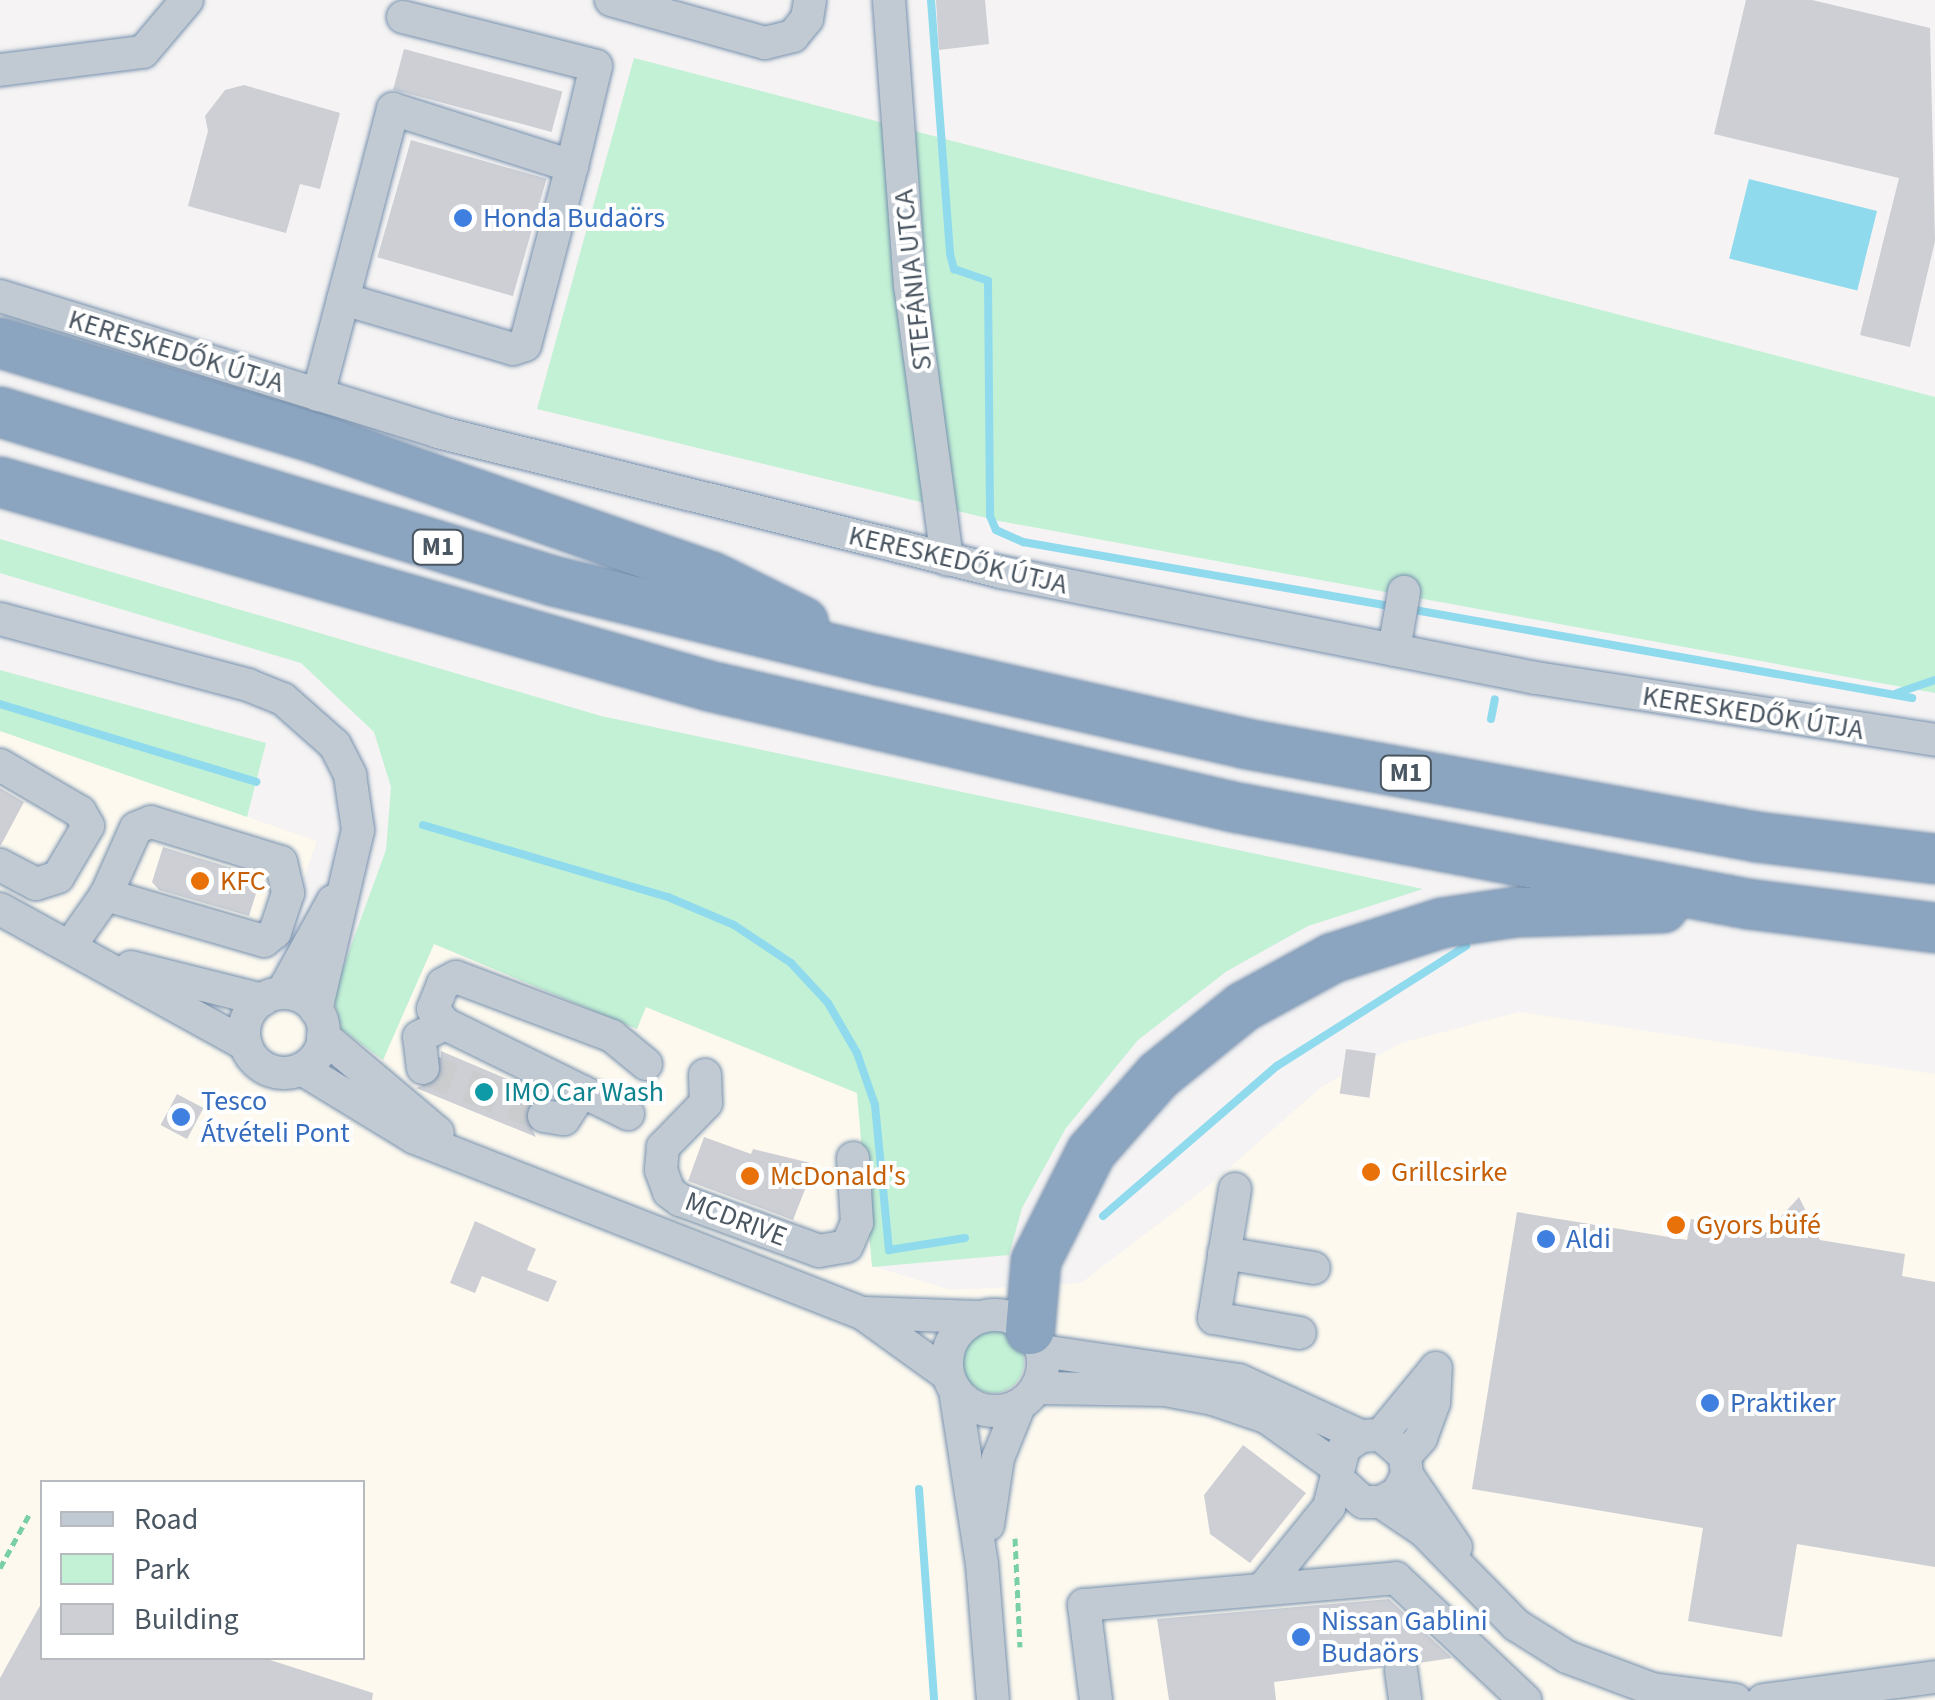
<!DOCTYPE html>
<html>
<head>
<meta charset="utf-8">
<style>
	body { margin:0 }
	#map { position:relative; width:1935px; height:1700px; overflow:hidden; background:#f5f3f3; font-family:"Source Sans 3",sans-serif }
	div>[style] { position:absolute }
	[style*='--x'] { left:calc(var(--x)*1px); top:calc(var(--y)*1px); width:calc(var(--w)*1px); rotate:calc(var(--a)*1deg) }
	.commercial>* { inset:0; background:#fdf9ef }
	.green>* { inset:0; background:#c3f1d5 }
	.round { border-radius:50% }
	.water>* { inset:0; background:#90daee; transform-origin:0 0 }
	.stream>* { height:8px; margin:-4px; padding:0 4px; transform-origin:4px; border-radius:4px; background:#90daee }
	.building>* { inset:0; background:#cdcfd5; transform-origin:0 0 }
	.minor-tunnel>* { height:32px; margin-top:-16px; transform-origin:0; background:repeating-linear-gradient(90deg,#caccce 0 32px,transparent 0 48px) }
	.path>* { height:5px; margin-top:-2.5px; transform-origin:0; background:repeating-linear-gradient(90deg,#7ad0a6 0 8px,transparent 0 13px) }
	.roads { filter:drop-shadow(0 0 2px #7690ad) drop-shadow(0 0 2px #7690ad) }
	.minor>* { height:32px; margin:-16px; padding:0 16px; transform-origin:16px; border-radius:16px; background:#c1cad2 }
	.minor>.ring { margin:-16px; padding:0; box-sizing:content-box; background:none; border:32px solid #c1cad2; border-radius:50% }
	.highway>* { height:48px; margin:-24px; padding:0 24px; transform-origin:24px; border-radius:24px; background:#8ba5c1 }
	.dots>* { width:28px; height:28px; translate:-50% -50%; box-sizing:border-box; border:5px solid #fff; border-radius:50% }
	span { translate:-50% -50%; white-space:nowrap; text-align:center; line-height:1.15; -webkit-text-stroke:8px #fff; paint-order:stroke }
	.shield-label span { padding:2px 8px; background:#fff; border:2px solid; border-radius:8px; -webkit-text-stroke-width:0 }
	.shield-label { font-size:25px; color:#4a5661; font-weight:700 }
	.shop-label { font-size:28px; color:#366cbe }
	.left { translate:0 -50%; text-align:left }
	.street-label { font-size:28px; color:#4a5661 }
	.food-label { font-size:28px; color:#c56008 }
	.culture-label { font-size:28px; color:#0d838f }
	.legend { position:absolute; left:40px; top:1480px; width:325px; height:180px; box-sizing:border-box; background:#fff; border:2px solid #b7bbc0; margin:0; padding:12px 18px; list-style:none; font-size:30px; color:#4a5661 }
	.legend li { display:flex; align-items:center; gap:20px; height:50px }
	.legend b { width:50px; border:2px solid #b7bbc0 }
</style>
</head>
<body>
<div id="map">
	<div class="commercial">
		<div style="clip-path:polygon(evenodd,0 731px,317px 841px,273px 962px,333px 995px,383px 1060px,434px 944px,636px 1028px,645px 1007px,857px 1093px,872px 1266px,951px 1290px,1081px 1283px,1217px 1179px,1321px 1087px,1401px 1043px,1519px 1012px,1935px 1074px,1935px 1700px,0 1700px,0 731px,42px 1482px,362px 1482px,362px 1658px,42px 1658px,42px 1482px)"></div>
	</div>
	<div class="green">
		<div style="clip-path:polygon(634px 58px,1935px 397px,1935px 693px,999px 521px,537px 409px)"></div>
		<div style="clip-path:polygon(0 539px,601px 716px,1423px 889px,1308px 926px,1227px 971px,1138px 1040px,1066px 1128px,1022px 1208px,1009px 1255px,872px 1267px,857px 1093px,646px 1007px,637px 1029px,434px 944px,383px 1060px,341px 1029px,333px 995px,386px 850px,391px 787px,374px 732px,301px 663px,0 573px)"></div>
		<div style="clip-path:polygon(0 670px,266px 743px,247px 817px,0 731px)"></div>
		<div class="round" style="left:962px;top:1331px;width:62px;height:62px"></div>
	</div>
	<div class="water">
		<div style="left:1749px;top:179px;width:132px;height:82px;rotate:14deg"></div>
	</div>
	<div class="stream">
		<div style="--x:931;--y:0;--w:255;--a:85.7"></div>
		<div style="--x:950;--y:254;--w:16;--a:75"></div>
		<div style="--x:954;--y:269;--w:36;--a:19"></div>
		<div style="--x:988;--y:281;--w:235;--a:89.5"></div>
		<div style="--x:990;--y:516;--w:15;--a:67"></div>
		<div style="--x:996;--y:530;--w:30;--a:24"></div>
		<div style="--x:1023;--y:542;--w:378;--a:9.9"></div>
		<div style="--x:1409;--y:609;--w:511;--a:10.03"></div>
		<div style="--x:1897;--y:693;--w:40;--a:-18.9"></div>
		<div style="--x:0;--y:704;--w:268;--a:16.9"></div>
		<div style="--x:1491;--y:719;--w:20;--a:-79"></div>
		<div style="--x:423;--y:825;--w:255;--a:16.4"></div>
		<div style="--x:668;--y:897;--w:72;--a:23"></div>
		<div style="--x:734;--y:925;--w:69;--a:33.7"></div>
		<div style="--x:791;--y:963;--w:54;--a:47.2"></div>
		<div style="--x:828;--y:1003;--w:58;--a:59.9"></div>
		<div style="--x:857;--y:1053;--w:55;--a:70.9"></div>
		<div style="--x:875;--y:1105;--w:146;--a:84.5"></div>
		<div style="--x:889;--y:1250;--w:77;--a:-9"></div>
		<div style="--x:1103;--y:1216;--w:230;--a:-40.8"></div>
		<div style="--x:1277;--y:1066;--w:224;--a:-32.4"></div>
		<div style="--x:919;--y:1489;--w:212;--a:85.9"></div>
	</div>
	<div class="building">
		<div style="clip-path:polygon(936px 0,985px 0,989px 44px,939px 50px)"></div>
		<div style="clip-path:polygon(1746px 0,1812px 0,1930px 28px,1935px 241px,1910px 347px,1860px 335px,1899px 178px,1714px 134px)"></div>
		<div style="left:404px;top:49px;width:164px;height:42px;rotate:15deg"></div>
		<div style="clip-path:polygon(244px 85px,340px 113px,320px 189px,300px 184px,286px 233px,188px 206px,208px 131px,205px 116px,225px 90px)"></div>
		<div style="left:411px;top:140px;width:141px;height:122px;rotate:16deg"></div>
		<div style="clip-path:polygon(0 788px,24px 802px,1px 845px,0 845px)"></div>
		<div style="clip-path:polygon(163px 847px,245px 872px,242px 879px,259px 884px,249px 916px,159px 890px,152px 882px)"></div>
		<div style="left:1346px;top:1049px;width:30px;height:45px;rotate:8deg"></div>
		<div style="clip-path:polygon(441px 1051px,547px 1096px,524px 1112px,536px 1137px,416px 1088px,441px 1077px)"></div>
		<div style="left:177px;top:1094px;width:30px;height:35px;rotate:28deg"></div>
		<div style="clip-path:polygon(704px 1137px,751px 1154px,753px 1149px,815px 1164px,793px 1220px,688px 1181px)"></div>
		<div style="clip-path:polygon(1799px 1197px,1820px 1240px,1905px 1254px,1902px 1276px,1935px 1282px,1935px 1567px,1797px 1544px,1782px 1637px,1688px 1621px,1703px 1528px,1472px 1489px,1517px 1212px,1687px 1240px,1691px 1219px,1767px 1232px)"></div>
		<div style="clip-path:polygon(475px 1221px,536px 1249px,527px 1270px,557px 1281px,548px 1302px,482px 1276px,475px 1293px,450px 1283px)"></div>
		<div style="clip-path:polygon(1243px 1445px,1306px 1493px,1250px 1563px,1210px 1534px,1204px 1495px)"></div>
		<div style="clip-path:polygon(1389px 1599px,1452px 1658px,1419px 1663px,1397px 1650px,1382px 1668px,1274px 1682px,1276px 1700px,1169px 1700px,1157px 1619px)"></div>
		<div style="clip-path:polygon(42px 1602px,42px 1658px,264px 1658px,373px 1693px,372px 1700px,0 1700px,0 1678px)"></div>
	</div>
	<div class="minor-tunnel">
		<div style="--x:423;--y:1068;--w:130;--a:21.6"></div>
	</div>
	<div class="path">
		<div style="--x:1015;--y:1538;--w:109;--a:87.4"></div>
		<div style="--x:0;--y:1568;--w:63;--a:-61.4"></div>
	</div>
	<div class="roads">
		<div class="minor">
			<div style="--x:611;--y:0;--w:160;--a:15.6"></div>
			<div style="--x:765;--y:43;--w:29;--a:-14"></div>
			<div style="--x:793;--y:36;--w:22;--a:-51"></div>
			<div style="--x:807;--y:19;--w:19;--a:-81"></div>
			<div style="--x:889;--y:0;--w:286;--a:85.8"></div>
			<div style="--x:910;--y:285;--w:277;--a:82.3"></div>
			<div style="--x:403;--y:17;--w:199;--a:14.2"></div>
			<div style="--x:596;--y:66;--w:103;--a:103.5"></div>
			<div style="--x:0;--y:70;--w:144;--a:-7.2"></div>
			<div style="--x:143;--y:52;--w:68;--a:-49.8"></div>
			<div style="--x:0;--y:296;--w:459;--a:17.2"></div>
			<div style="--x:438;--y:432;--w:580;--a:13.96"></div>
			<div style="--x:1001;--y:572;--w:545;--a:11.21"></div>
			<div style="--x:1536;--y:678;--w:404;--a:8.8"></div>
			<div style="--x:318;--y:395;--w:296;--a:-75.3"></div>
			<div style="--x:393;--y:109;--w:188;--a:17.7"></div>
			<div style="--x:572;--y:166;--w:185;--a:104.7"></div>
			<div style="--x:525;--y:345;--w:13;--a:162"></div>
			<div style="--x:513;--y:349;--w:177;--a:-163.6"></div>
			<div style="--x:0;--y:619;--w:257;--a:14.9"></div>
			<div style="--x:248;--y:685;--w:38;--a:22"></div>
			<div style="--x:283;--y:699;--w:69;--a:41.5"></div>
			<div style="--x:335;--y:745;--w:34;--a:63"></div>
			<div style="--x:350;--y:775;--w:56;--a:81.7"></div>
			<div style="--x:358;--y:830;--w:185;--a:103.1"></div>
			<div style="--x:1394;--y:650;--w:59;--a:-80.2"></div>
			<div style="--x:0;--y:765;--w:93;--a:30.4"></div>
			<div style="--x:80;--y:812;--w:16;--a:60"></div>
			<div style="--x:88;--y:826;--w:59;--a:120.5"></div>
			<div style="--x:58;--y:877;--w:23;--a:162"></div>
			<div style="--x:36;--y:884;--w:41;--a:-152.2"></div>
			<div style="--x:0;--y:909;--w:281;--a:28.9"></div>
			<div style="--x:70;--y:946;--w:62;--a:-54.8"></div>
			<div style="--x:106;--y:895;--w:73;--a:-65.9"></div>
			<div style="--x:136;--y:828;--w:16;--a:-22"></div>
			<div style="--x:151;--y:822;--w:136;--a:17.1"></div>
			<div style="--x:281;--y:862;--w:32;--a:77"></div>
			<div style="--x:288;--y:893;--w:41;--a:108.4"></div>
			<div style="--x:275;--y:932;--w:14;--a:141"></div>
			<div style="--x:264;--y:941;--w:165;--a:-163.8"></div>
			<div style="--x:131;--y:967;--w:136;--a:14"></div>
			<div style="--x:282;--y:993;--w:105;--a:-61"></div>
			<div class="ring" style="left:244px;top:993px;width:48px;height:48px"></div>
			<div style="--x:323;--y:1036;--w:150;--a:40.1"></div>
			<div style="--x:423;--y:1068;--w:31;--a:-97"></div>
			<div style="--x:419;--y:1037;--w:29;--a:-27"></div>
			<div style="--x:302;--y:1069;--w:132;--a:31.4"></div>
			<div style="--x:415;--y:1138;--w:480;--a:21.4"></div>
			<div style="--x:862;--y:1313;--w:106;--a:35.8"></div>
			<div style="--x:705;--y:1075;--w:28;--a:88"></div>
			<div style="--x:706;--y:1103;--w:62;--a:134.3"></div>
			<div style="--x:663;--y:1147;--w:23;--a:95"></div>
			<div style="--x:661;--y:1170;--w:23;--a:70"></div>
			<div style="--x:669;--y:1192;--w:14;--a:36"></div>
			<div style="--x:680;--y:1200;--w:148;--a:20.1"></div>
			<div style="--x:819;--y:1251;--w:28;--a:-10"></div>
			<div style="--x:847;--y:1246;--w:25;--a:-67"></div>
			<div style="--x:857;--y:1223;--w:65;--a:-93.5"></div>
			<div style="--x:628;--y:1114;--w:204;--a:-153.8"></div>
			<div style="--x:445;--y:1024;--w:19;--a:-129"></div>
			<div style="--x:433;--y:1009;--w:27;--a:-68"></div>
			<div style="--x:443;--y:984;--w:15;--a:-28"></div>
			<div style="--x:456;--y:977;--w:167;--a:20.7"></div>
			<div style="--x:612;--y:1036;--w:44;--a:39.5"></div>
			<div style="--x:544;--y:1116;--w:20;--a:9"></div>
			<div style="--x:564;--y:1119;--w:33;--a:-57"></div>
			<div style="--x:1235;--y:1189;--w:131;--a:99.2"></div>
			<div style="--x:1214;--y:1318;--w:87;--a:9.9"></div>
			<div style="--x:1224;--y:1253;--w:91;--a:9.5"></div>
			<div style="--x:864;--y:1313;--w:115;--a:2"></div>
			<div class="ring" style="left:947px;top:1315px;width:64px;height:64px"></div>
			<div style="--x:1042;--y:1351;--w:199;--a:8.4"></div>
			<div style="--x:1239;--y:1380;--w:134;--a:24.7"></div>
			<div style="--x:1038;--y:1388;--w:127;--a:0.9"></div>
			<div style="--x:1165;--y:1390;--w:49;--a:10.6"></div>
			<div style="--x:1213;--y:1399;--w:56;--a:18.8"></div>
			<div style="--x:1266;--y:1417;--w:88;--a:35.3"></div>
			<div style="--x:955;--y:1390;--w:176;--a:81.2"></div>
			<div style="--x:982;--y:1564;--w:136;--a:85.4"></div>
			<div style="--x:1381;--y:1435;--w:82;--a:-50.5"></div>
			<div style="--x:1405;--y:1456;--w:24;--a:-48"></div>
			<div style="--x:1421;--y:1438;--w:37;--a:-70"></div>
			<div style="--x:1434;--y:1403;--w:35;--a:-87"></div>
			<div style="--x:1407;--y:1475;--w:87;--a:55.8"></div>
			<div style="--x:1381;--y:1502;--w:52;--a:34"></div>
			<div style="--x:1424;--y:1531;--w:132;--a:45.6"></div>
			<div style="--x:1516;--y:1625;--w:60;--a:32.1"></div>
			<div style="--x:1567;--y:1657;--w:91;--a:20.6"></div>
			<div style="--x:1652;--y:1689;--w:84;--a:7.5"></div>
			<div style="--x:988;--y:1525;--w:68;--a:-81.5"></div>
			<div style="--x:998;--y:1458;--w:56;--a:-68"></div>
			<div style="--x:1265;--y:1586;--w:102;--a:-51"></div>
			<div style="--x:1329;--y:1507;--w:61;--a:-75.7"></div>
			<div style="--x:1344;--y:1448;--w:21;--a:-35"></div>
			<div style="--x:1361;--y:1436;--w:20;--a:-3"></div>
			<div style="--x:1381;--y:1435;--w:32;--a:41"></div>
			<div style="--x:1405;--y:1456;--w:19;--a:84"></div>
			<div style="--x:1407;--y:1475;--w:20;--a:117"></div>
			<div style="--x:1398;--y:1493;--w:19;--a:152"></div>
			<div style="--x:1381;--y:1502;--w:18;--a:180"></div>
			<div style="--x:1363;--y:1502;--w:31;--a:-138"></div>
			<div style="--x:1401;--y:1670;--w:30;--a:82"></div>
			<div style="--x:1096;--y:1700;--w:96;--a:-97.2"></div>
			<div style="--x:1084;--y:1605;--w:313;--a:-4.9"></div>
			<div style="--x:1396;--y:1578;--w:178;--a:43.4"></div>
			<div style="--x:1763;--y:1700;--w:174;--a:-7.6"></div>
		</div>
		<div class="highway">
			<div style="--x:0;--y:343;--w:332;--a:16.8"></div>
			<div style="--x:318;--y:439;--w:417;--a:19.3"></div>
			<div style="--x:712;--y:577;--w:102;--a:26.3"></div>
			<div style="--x:0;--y:412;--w:578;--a:16.99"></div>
			<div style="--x:553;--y:581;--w:339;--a:13.7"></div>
			<div style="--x:882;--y:661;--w:374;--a:12.8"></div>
			<div style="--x:1247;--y:744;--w:518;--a:10.33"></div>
			<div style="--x:1757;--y:837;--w:179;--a:7"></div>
			<div style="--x:0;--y:482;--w:738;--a:16.05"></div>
			<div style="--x:709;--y:686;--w:538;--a:13"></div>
			<div style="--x:1233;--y:807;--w:524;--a:10.67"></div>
			<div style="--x:1748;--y:904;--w:189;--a:7.3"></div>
			<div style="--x:1030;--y:1330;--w:69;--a:-85"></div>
			<div style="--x:1036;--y:1261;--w:122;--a:-63.2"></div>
			<div style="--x:1091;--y:1152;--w:103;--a:-48.6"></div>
			<div style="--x:1159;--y:1075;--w:108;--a:-39"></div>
			<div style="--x:1243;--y:1007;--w:102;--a:-28.6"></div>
			<div style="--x:1333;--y:958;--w:114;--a:-17.8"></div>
			<div style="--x:1442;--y:923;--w:75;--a:-8.5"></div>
			<div style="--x:1516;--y:912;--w:147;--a:-1.6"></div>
		</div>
	</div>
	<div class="dots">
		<div style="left:463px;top:218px;background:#3f7fe0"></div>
		<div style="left:200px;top:881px;background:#e8710a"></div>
		<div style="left:484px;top:1092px;background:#0f9aa8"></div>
		<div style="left:181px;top:1117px;background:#3f7fe0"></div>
		<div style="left:1371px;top:1172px;background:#e8710a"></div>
		<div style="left:750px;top:1176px;background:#e8710a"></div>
		<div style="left:1676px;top:1225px;background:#e8710a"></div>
		<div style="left:1546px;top:1239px;background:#3f7fe0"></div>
		<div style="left:1710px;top:1403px;background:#3f7fe0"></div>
		<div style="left:1301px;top:1637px;background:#3f7fe0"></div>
	</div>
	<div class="shield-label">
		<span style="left:438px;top:547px">M1</span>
		<span style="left:1406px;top:773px">M1</span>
	</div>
	<div class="shop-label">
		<span class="left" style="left:483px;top:218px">Honda Budaörs</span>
		<span class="left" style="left:201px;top:1117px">Tesco<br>Átvételi Pont</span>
		<span class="left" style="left:1566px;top:1239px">Aldi</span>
		<span class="left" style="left:1730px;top:1403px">Praktiker</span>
		<span class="left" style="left:1321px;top:1637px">Nissan Gablini<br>Budaörs</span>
	</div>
	<div class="street-label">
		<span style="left:913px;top:280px;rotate:-96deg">STEFÁNIA UTCA</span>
		<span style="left:176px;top:351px;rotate:17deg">KERESKEDŐK ÚTJA</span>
		<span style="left:958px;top:560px;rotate:13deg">KERESKEDŐK ÚTJA</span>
		<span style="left:1753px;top:713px;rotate:9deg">KERESKEDŐK ÚTJA</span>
		<span style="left:736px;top:1219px;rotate:21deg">MCDRIVE</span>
	</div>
	<div class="food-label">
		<span class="left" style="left:220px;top:881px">KFC</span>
		<span class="left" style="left:1391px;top:1172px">Grillcsirke</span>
		<span class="left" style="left:770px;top:1176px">McDonald's</span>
		<span class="left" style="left:1696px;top:1225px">Gyors büfé</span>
	</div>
	<div class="culture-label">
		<span class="left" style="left:504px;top:1092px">IMO Car Wash</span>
	</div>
	<ul class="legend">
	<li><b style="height:12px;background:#c1cad2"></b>Road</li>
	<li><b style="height:28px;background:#c3f1d5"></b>Park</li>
	<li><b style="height:28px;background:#cdcfd5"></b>Building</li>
	</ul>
</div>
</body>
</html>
